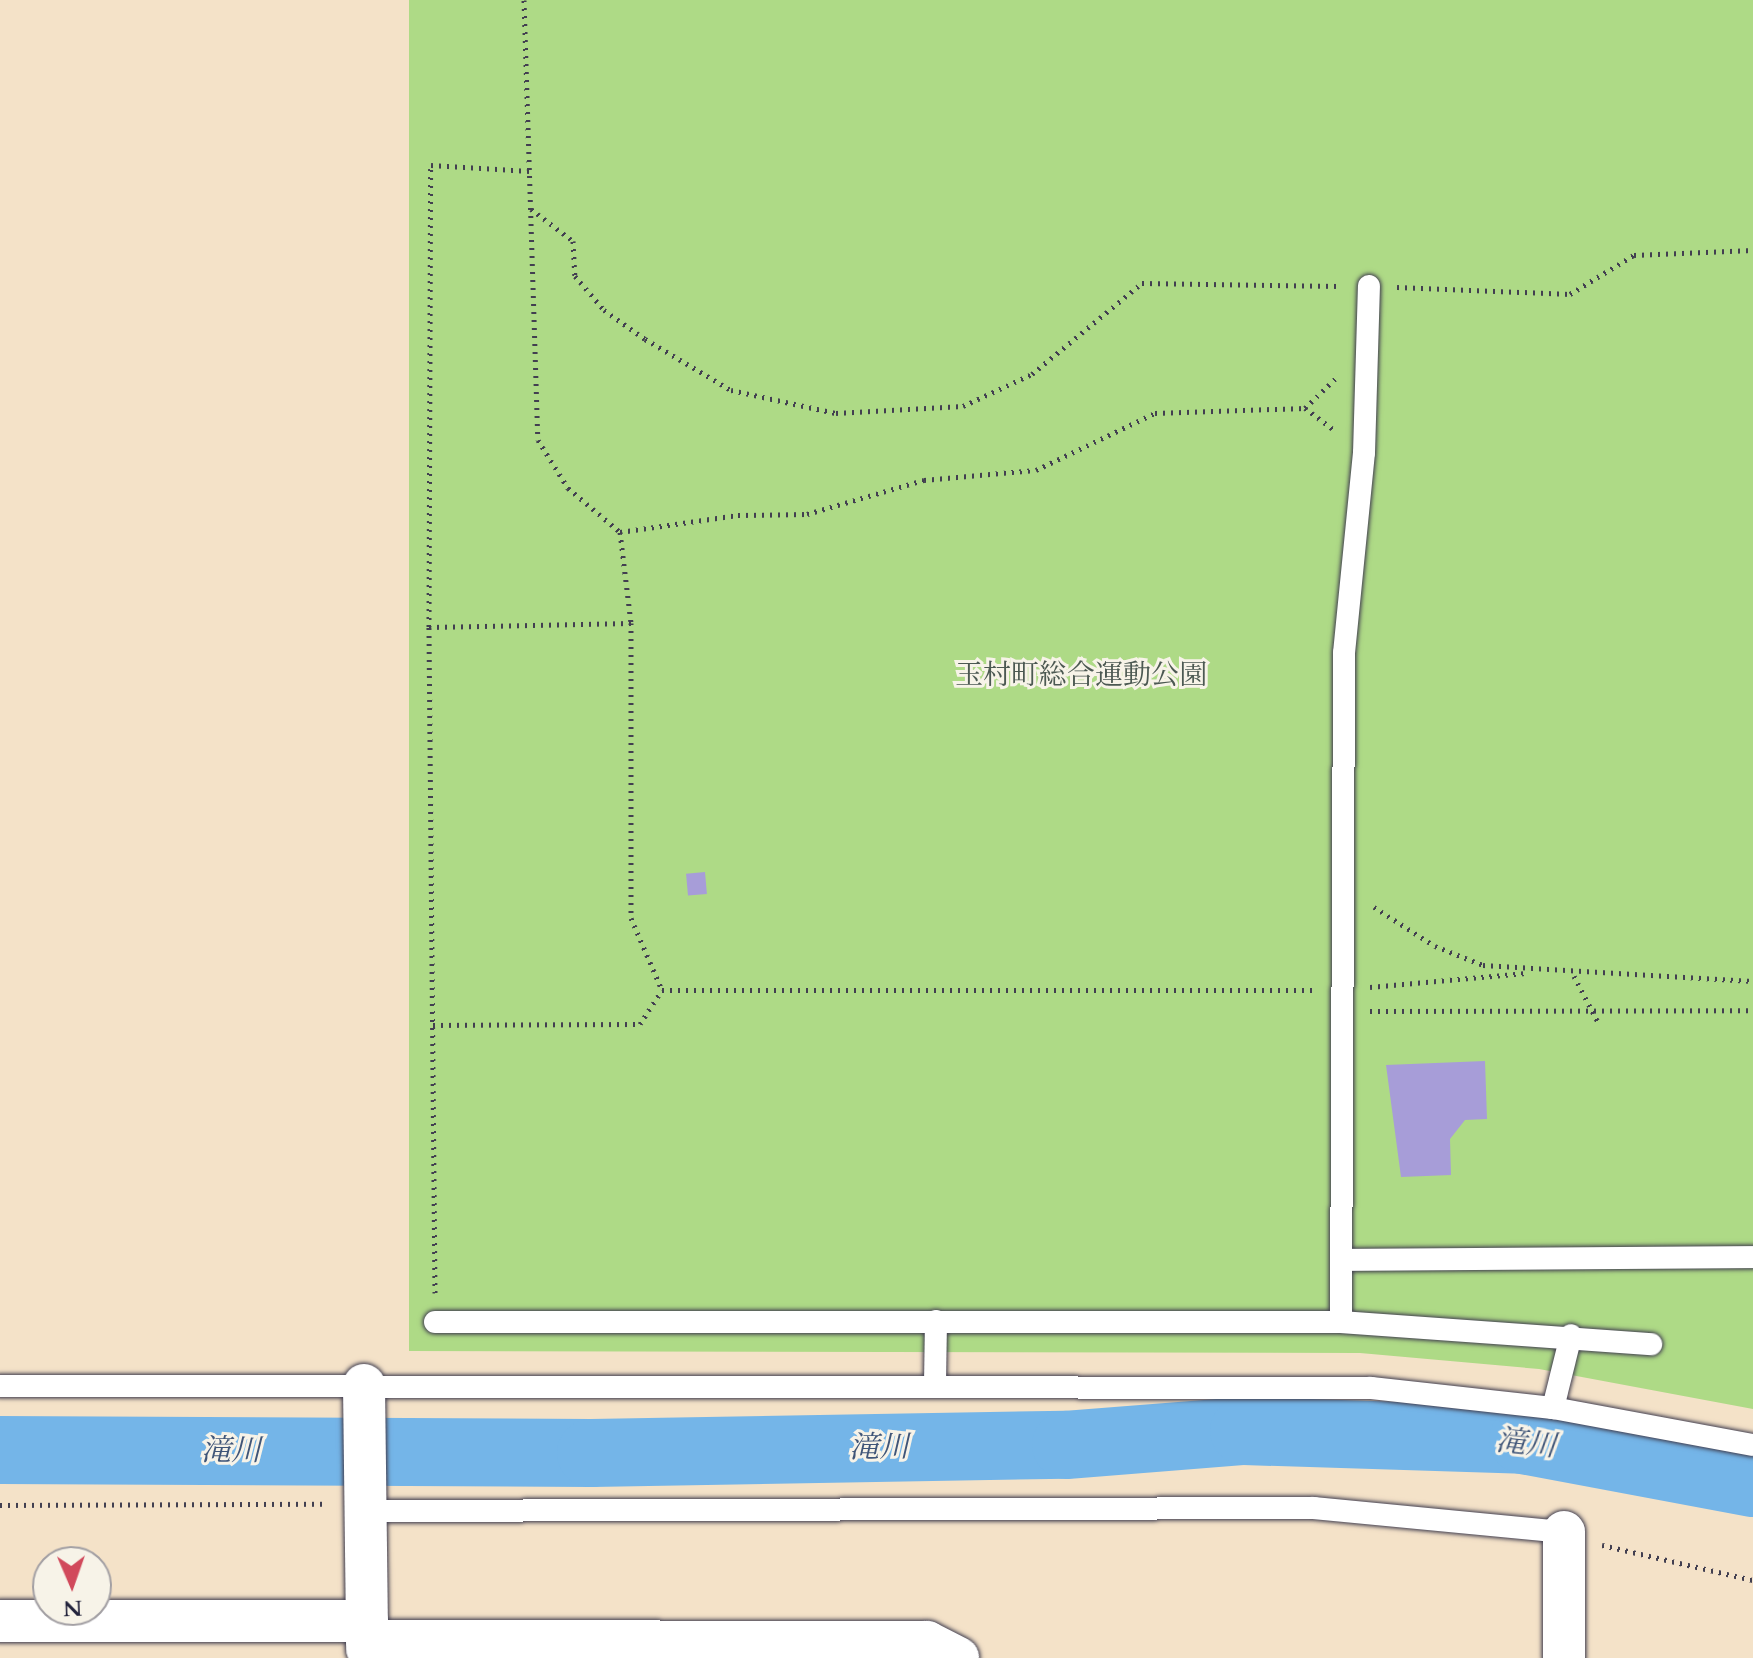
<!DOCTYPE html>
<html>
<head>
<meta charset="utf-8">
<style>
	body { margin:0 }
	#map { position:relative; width:1753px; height:1658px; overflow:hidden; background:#f4e2c8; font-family:Cardo,"Noto Serif JP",serif }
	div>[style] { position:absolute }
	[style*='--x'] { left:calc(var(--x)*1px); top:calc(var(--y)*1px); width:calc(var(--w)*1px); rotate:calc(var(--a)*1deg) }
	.green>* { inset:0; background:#aeda86 }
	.river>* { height:68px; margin:-34px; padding:0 34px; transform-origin:34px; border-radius:34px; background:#74b5e8 }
	.building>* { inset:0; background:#a79dd8; transform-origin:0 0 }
	.path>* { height:5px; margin-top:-2.5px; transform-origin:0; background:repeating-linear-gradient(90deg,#423f50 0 2px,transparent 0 8px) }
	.roads { filter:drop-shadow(0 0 2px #423f50) drop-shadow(0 0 2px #423f50) }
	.lane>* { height:22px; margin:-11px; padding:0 11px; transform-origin:11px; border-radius:11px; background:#fff }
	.street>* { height:42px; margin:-21px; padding:0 21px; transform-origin:21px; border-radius:21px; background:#fff }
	span { translate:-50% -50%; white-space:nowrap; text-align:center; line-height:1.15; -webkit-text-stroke:6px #f7f3e8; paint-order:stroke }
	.park-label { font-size:28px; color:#4c5952 }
	.water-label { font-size:30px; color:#3f5578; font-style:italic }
	.north { position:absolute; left:32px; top:1546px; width:80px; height:80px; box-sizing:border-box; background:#f7f3e8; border:2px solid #a29fa3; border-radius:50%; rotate:178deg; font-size:22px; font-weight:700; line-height:32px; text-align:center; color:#22223b }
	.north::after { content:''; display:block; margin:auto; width:28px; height:36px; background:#d1495b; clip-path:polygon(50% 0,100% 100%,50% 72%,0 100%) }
</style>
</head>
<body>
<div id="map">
	<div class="green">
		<div style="clip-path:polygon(409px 0,1753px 0,1753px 1409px,1539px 1369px,1360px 1353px,409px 1351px)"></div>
	</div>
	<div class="river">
		<div style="--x:0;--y:1450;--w:591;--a:0.29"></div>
		<div style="--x:591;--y:1453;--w:475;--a:-1"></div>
		<div style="--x:1066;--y:1445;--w:179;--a:-4.5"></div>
		<div style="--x:1244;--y:1431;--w:279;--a:1.8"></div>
		<div style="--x:1523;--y:1440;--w:234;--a:10.6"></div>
	</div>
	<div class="building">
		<div style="left:705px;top:872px;width:22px;height:19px;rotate:85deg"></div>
		<div style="clip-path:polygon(1485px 1061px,1487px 1119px,1465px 1120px,1450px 1139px,1451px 1175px,1401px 1177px,1386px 1065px)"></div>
	</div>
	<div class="path">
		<div style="--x:524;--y:0;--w:440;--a:88.2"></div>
		<div style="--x:538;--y:440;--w:57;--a:58"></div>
		<div style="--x:568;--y:488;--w:68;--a:40.2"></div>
		<div style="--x:620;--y:532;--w:119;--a:-8.2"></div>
		<div style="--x:738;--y:515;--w:69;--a:-0.8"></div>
		<div style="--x:807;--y:514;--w:122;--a:-16.2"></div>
		<div style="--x:924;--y:480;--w:112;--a:-5.1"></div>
		<div style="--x:1036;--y:470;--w:132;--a:-25.6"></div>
		<div style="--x:1155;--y:413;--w:150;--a:-1.9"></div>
		<div style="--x:1305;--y:408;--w:45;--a:-44.1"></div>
		<div style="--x:531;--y:209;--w:53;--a:37.3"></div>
		<div style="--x:573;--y:241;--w:35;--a:87"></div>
		<div style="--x:575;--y:276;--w:45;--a:49.5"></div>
		<div style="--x:604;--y:310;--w:50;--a:35.3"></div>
		<div style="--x:645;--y:339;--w:100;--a:30.7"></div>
		<div style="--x:731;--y:390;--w:107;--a:12.4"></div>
		<div style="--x:836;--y:413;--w:127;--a:-3.2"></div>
		<div style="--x:963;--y:406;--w:76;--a:-24.9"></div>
		<div style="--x:1032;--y:374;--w:143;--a:-39.6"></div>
		<div style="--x:1142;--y:283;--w:197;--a:0.9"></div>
		<div style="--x:1397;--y:287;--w:173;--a:2.3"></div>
		<div style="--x:1570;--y:294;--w:75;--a:-31.4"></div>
		<div style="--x:1634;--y:255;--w:119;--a:-2.4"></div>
		<div style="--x:1305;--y:408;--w:39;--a:37"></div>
		<div style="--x:620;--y:532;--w:92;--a:83.1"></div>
		<div style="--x:631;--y:623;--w:295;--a:90"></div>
		<div style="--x:631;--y:918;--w:78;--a:66.7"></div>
		<div style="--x:662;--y:990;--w:650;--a:0"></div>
		<div style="--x:429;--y:627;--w:462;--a:-89.8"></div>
		<div style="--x:431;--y:165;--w:99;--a:3.5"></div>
		<div style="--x:1374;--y:907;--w:72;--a:32.6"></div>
		<div style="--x:1435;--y:946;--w:52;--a:21.6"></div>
		<div style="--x:1483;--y:965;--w:270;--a:3.4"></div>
		<div style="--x:1574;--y:976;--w:54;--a:62.5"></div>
		<div style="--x:1370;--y:987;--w:159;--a:-5.1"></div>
		<div style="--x:1370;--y:1011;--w:383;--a:-0.1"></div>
		<div style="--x:433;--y:1025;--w:207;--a:-0.3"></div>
		<div style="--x:640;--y:1024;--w:40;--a:-57.1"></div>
		<div style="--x:435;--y:1293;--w:666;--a:-90.52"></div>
		<div style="--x:429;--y:627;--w:202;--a:-1.1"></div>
		<div style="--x:0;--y:1505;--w:328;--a:-0.2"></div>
		<div style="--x:1602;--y:1545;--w:155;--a:13.1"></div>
	</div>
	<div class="roads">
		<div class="lane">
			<div style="--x:1342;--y:1260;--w:411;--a:-0.4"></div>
			<div style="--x:435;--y:1322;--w:906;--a:0"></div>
			<div style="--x:1341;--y:1322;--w:311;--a:4.1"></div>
			<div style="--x:1341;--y:1322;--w:669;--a:-89.74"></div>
			<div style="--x:1344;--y:653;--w:201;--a:-84.3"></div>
			<div style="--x:1364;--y:453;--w:167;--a:-88.3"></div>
			<div style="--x:935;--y:1384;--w:63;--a:-89.1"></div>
			<div style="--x:0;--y:1386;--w:1371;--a:0.08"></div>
			<div style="--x:1371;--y:1388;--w:183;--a:6.3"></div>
			<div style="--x:1553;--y:1408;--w:203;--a:10.5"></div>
			<div style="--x:1553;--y:1408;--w:75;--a:-76.1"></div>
			<div style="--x:365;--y:1511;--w:949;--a:-0.18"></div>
			<div style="--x:1314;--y:1508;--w:251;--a:5.5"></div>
		</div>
		<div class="street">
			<div style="--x:364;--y:1385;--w:264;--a:89.3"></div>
			<div style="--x:0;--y:1621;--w:367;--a:0"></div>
			<div style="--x:367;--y:1641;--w:560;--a:0.1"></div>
			<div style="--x:927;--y:1642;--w:35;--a:27"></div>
			<div style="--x:1564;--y:1658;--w:126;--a:-90"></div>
		</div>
	</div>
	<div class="park-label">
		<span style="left:1081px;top:675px">玉村町総合運動公園</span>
	</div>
	<div class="water-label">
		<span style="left:1526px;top:1444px;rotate:6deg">滝川</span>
		<span style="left:879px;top:1448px;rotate:-1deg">滝川</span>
		<span style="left:231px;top:1451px">滝川</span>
	</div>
	<div class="north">N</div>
</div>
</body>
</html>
